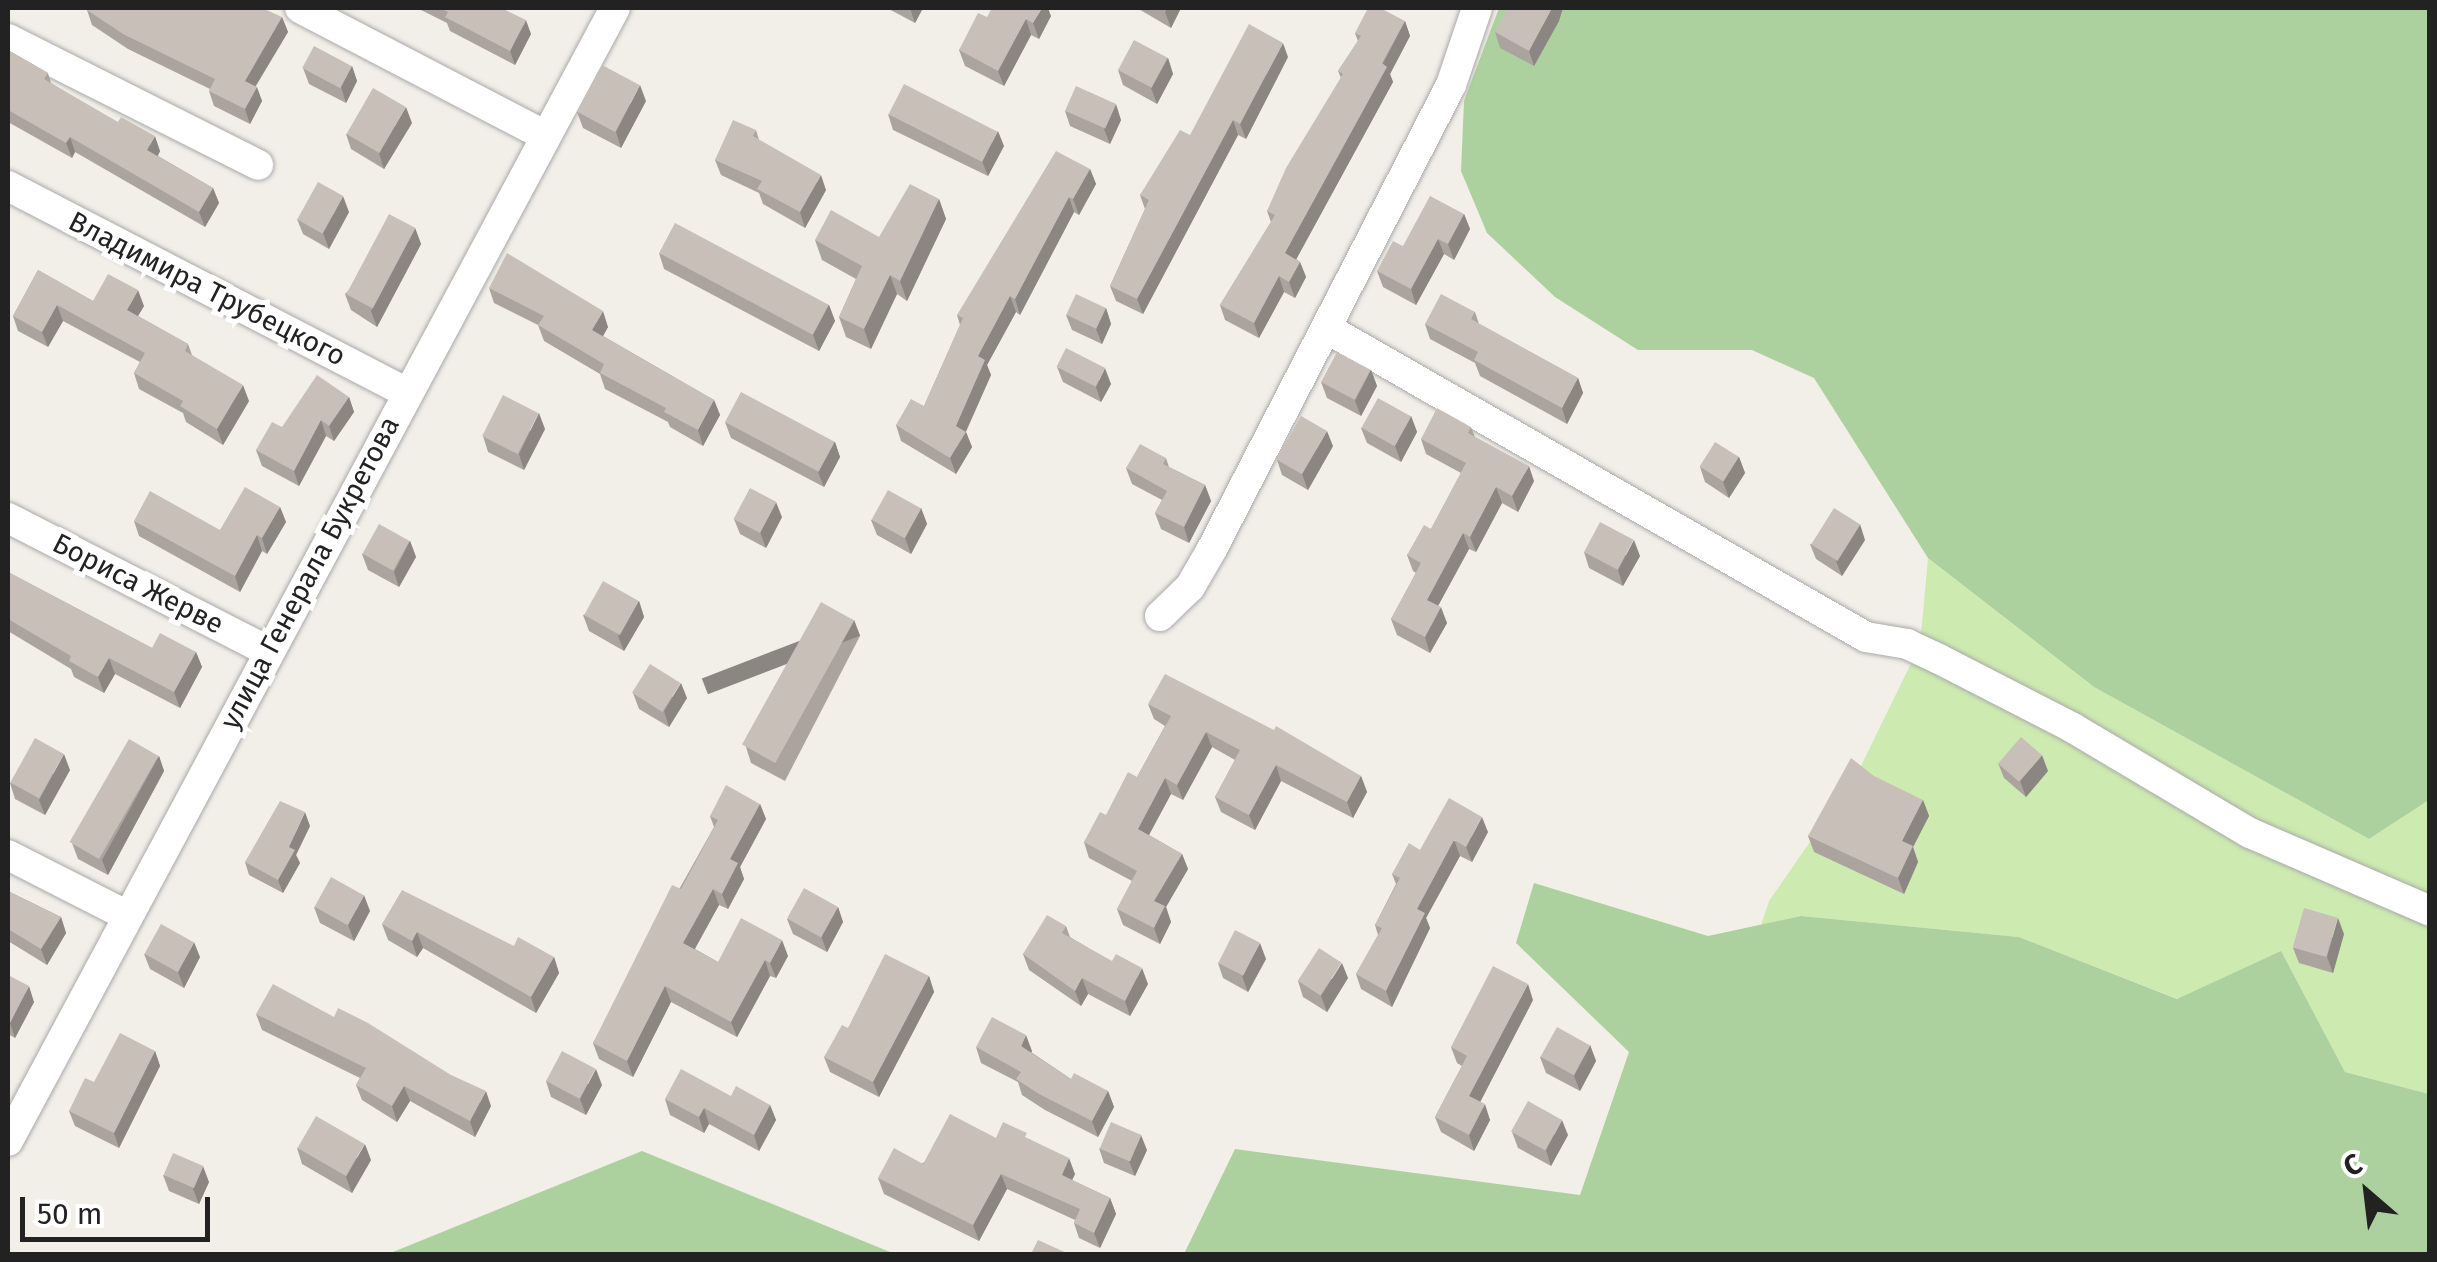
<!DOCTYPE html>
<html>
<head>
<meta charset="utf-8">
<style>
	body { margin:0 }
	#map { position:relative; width:2437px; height:1262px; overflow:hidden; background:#f2efe9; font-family:"Fira Sans",sans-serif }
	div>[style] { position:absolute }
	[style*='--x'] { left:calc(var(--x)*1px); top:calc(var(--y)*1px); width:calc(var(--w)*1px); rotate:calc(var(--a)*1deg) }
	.grass>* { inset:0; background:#cdebb0 }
	.forest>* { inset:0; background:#add19e }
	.roads { filter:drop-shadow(0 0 2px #a9a9a9) drop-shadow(0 0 2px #a9a9a9) }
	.street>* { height:30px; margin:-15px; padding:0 15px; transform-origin:15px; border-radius:15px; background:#fff }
	.wall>* { inset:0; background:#aba49e }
	.shaded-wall>* { inset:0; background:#8b8681; transform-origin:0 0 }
	.building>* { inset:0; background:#c7bfb8; transform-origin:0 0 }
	span { translate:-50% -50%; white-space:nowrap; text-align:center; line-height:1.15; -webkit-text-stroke:10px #fff; paint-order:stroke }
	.street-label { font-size:28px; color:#222 }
	.frame { position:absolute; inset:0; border:10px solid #222; pointer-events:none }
	.north { position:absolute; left:2317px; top:1142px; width:100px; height:100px; -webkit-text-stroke:8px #fff; paint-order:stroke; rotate:332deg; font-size:28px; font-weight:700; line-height:40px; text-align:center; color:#222 }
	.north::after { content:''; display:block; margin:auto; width:35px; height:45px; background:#222; clip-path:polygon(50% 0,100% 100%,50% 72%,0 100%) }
	.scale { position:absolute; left:20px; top:1197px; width:190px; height:45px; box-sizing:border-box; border:5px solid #222; border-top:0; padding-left:12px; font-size:30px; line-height:35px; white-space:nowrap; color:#222; -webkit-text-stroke:8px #fff; paint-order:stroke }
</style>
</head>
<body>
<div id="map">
	<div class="grass">
		<div style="clip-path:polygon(1928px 558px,2094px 687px,2369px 839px,2429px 800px,2429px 1094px,2345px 1072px,2281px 952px,2178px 999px,2019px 937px,1801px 916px,1761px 925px,1769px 901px,1857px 774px,1920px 645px)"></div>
	</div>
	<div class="forest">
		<div style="clip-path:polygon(1499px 8px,2429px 8px,2429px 800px,2369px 839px,2094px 687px,1928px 558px,1814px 378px,1752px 350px,1638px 350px,1555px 297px,1487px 233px,1461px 171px,1464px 101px)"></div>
		<div style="clip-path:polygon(1534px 883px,1708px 936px,1801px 916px,2019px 937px,2177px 999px,2281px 951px,2345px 1072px,2429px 1094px,2429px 1254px,1184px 1254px,1235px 1149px,1580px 1195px,1629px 1052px,1516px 943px)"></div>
		<div style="clip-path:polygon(642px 1151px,895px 1254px,388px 1254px)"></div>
	</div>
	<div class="roads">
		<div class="street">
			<div style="--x:300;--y:8;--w:277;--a:27.5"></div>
			<div style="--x:8;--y:39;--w:280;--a:26.7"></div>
			<div style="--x:8;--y:186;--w:449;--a:27.4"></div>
			<div style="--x:1326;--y:328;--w:622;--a:29.78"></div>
			<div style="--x:1866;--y:637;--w:42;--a:9.7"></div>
			<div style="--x:1907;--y:644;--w:35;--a:25"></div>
			<div style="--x:1939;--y:659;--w:151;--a:27.2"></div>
			<div style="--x:2073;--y:728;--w:206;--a:30.7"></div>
			<div style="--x:2250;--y:833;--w:196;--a:23.4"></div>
			<div style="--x:8;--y:518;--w:292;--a:27.1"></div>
			<div style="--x:1160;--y:616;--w:42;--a:-44"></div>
			<div style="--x:1190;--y:587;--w:44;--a:-59.9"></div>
			<div style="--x:1212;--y:549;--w:522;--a:-62.75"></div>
			<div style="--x:1451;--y:85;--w:81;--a:-71.3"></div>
			<div style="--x:8;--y:855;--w:132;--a:27"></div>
			<div style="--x:8;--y:1141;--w:1285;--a:-61.82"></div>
		</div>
	</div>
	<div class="wall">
		<div style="clip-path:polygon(417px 8px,505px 8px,504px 9px,531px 34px,515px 65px,450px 31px,447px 23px)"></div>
		<div style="clip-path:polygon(887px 8px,923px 8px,915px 23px)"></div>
		<div style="clip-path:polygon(1137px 8px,1181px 8px,1171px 28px)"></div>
		<div style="clip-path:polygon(87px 10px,282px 17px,288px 32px,256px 86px,262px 101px,250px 124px,214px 106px,209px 91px,210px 89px,128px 49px,92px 25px)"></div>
		<div style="clip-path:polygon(1051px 16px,1039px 39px,1031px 35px,1004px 86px,965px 66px,959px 50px,987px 17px)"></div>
		<div style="clip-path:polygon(1405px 21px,1410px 36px,1390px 74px,1393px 82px,1296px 259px,1300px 262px,1306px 277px,1295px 298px,1284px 292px,1259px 338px,1225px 320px,1220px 305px,1271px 222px,1267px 211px,1341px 78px,1338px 71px,1358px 41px,1355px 33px)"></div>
		<div style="clip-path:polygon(1559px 21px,1534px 66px,1500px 48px,1495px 32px)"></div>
		<div style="clip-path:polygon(8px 50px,48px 73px,51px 83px,160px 151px,158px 156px,213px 188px,219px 203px,205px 227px,75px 152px,72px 158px,8px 122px)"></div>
		<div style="clip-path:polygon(1288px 57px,1246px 139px,1238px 135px,1143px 314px,1116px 301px,1110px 286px,1145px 209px,1140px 195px,1190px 135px)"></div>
		<div style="clip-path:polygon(1168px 58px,1173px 74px,1157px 104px,1123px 85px,1118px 70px)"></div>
		<div style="clip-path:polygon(352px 66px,357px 81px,346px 103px,309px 84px,303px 68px)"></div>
		<div style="clip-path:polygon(646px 101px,621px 148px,583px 128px,577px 112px)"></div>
		<div style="clip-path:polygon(1065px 111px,1121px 120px,1110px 144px,1070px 126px)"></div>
		<div style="clip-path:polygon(888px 114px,1004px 146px,988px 176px,893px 130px)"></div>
		<div style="clip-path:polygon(412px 123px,384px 169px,351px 149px,346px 134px)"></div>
		<div style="clip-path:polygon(756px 130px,759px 140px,826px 190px,805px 228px,763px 204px,759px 193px,721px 175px,715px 160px)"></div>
		<div style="clip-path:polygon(1090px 169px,1096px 184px,1079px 215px,1074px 212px,1020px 315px,1016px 312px,987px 365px,991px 375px,966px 432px,972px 447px,956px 474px,901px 441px,896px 425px,924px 406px,960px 325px,957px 315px)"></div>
		<div style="clip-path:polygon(939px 199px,946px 219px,907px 301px,897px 294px,871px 349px,846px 337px,839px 317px,856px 279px,822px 260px,815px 240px,879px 237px)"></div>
		<div style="clip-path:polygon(349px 212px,329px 249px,303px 234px,297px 219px)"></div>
		<div style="clip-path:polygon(1464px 214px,1470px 229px,1454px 260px,1444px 254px,1416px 305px,1383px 287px,1377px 271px,1403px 246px)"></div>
		<div style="clip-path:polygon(415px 228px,421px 244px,377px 327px,351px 310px,345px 294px)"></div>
		<div style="clip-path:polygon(659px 253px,829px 305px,835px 321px,819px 351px,664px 269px)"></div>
		<div style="clip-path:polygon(38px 270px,93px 301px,144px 306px,138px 316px,188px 344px,192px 355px,249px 401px,223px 445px,186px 422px,183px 413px,139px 389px,134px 373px,140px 362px,63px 321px,48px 347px,18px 331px,13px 316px)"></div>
		<div style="clip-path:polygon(489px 288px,608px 327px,603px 336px,714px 400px,720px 415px,703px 446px,670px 427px,668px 422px,605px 389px,600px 374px,544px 341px,538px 325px,494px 303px)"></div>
		<div style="clip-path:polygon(1106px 308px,1111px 324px,1102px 344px,1072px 330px,1066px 315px)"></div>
		<div style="clip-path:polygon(1475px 312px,1479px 324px,1578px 378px,1583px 393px,1567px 424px,1480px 376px,1475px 363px,1430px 339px,1425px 324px)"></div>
		<div style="clip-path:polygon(1057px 367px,1111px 384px,1101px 402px,1063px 382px)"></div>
		<div style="clip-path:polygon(1371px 370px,1377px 386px,1361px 416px,1327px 398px,1321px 382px)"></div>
		<div style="clip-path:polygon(349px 397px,354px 412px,334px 441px,326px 436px,299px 486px,262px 466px,256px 450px,282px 427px)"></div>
		<div style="clip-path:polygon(1411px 416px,1417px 432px,1401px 462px,1367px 443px,1361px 428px)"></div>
		<div style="clip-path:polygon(725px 422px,835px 442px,840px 457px,824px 487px,731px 438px)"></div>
		<div style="clip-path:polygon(1471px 427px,1475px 437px,1534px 481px,1518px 512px,1502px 503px,1476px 552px,1469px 549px,1438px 606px,1447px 623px,1430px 653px,1397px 635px,1391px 619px,1416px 573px,1413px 571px,1407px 555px,1431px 529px,1461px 473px,1426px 454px,1421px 439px)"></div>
		<div style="clip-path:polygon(545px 429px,524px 470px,488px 452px,483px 436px)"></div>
		<div style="clip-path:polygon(1333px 446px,1308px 490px,1282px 475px,1277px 460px)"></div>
		<div style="clip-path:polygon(1739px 457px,1745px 473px,1729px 498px,1705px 482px,1700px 467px)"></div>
		<div style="clip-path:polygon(1166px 458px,1169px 467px,1205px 485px,1211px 501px,1189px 543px,1161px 529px,1155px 513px,1162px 500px,1132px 484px,1126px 468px)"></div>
		<div style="clip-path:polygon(280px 507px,286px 522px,267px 554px,262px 551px,240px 592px,139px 536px,134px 521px,220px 530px)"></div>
		<div style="clip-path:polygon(921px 508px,927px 524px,911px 554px,877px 535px,871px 520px)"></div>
		<div style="clip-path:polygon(782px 517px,766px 548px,740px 534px,734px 519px)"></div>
		<div style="clip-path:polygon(1865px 540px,1842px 576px,1816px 559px,1810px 544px)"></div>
		<div style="clip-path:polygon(410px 541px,416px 557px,399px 587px,368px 570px,362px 554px)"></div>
		<div style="clip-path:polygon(1584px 552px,1640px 556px,1623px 586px,1589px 568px)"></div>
		<div style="clip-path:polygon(8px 572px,152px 648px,196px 652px,202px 667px,180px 708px,115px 674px,104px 693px,74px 677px,71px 669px,8px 631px)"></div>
		<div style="clip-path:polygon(639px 601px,644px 617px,624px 651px,589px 631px,583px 615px)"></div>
		<div style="clip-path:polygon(854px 620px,860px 636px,785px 781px,751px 763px,746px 747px)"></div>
		<div style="clip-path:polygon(633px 693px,687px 698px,669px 727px,639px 709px)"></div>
		<div style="clip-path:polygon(1148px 704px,1361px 776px,1367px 792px,1353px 818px,1281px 781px,1255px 830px,1221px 812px,1215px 797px,1235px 760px,1212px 747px,1183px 800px,1171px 794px,1149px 835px,1182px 854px,1188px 869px,1166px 907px,1171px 922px,1160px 944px,1123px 925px,1117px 909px,1132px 881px,1089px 858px,1084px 842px,1137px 777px,1165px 726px,1154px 719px)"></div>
		<div style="clip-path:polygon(159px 756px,164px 771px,108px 875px,78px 859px,72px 843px)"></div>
		<div style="clip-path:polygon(1998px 763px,2048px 771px,2026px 797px,2004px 778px)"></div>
		<div style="clip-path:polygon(70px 770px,45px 815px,15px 799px,10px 783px)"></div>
		<div style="clip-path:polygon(1923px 800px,1929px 816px,1913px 847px,1918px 862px,1904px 894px,1814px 852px,1808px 836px)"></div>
		<div style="clip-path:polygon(760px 804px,766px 819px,740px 867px,744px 879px,728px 909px,719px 905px,695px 949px,718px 962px,788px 956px,776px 978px,770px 976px,737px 1037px,671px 1002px,633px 1077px,599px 1059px,593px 1043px,714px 827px,710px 816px)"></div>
		<div style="clip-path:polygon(310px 826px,296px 855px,300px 863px,283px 893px,249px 875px,245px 862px)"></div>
		<div style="clip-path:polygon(1488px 832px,1472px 862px,1460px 856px,1426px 918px,1430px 928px,1392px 1007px,1361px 989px,1356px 974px,1378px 935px,1375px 925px,1396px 884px,1392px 874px,1420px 850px)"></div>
		<div style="clip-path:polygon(8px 891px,61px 917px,66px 933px,47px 965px,8px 941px)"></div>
		<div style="clip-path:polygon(314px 907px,370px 911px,354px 941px,320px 923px)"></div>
		<div style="clip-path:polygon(838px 907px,843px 922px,827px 952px,793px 934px,787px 919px)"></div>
		<div style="clip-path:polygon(382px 924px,514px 946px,554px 957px,559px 973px,536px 1013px,423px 948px,417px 957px,388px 940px)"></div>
		<div style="clip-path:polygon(1066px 926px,1070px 937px,1148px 984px,1130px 1016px,1088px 994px,1081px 1006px,1029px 970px,1023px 954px)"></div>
		<div style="clip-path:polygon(2344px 934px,2333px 973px,2299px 963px,2293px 948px)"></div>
		<div style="clip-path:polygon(144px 954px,200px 957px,184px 988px,150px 969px)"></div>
		<div style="clip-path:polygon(1266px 959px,1248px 992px,1223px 978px,1218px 963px)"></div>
		<div style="clip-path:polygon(8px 975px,34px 1002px,15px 1038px,8px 1034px)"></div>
		<div style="clip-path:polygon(929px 976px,934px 992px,879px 1097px,830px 1072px,824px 1057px,848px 1028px)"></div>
		<div style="clip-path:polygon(1348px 978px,1327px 1012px,1303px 997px,1298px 981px)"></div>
		<div style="clip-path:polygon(1533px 1000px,1480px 1102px,1490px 1120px,1474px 1151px,1441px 1132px,1435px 1117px,1462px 1066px,1457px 1063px,1451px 1047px)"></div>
		<div style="clip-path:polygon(256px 1014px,491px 1106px,475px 1137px,410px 1101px,397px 1122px,362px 1100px,356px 1085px,360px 1078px,262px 1030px)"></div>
		<div style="clip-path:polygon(1590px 1045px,1596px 1061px,1580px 1091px,1546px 1073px,1540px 1057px)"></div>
		<div style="clip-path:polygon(976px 1047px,1032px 1051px,1031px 1052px,1071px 1079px,1108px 1091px,1114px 1107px,1098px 1137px,1045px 1110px,1022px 1095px,1018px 1082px,981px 1063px)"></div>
		<div style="clip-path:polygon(155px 1051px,160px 1066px,119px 1148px,75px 1126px,69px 1111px,94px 1082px)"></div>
		<div style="clip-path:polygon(546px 1081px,602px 1085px,586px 1115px,551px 1097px)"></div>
		<div style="clip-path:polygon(731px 1096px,770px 1105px,776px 1120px,759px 1151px,709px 1124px,704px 1133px,670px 1115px,665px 1099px)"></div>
		<div style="clip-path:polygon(1512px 1132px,1568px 1135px,1551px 1166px,1518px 1148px)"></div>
		<div style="clip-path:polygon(996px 1138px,1029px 1139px,1075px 1174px,1072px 1180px,1110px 1198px,1116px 1214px,1100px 1248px,1079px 1238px,1074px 1223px,1075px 1220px,1007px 1189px,979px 1241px,884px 1194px,878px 1178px)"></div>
		<div style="clip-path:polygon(297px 1148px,371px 1160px,352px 1193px,302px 1164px)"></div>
		<div style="clip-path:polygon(1099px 1148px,1147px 1150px,1135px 1176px,1104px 1163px)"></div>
		<div style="clip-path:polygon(163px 1175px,209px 1182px,199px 1204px,169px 1191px)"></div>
	</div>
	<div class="shaded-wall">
		<div style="clip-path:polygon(910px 8px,923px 8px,915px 23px)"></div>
		<div style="clip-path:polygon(1042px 8px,1048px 8px,1051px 16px,1039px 39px,1033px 23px)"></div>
		<div style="clip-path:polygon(1168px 8px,1181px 8px,1171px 28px,1165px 12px)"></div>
		<div style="clip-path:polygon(1552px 8px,1563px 8px,1559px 21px,1534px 66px,1529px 51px)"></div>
		<div style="clip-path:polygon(282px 17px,288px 32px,250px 95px,245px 81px)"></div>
		<div style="clip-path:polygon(1026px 19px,1031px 35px,1004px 86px,998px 71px)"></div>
		<div style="clip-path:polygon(526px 20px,531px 34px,515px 65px,510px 51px)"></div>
		<div style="clip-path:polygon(1405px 21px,1410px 36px,1390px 74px,1393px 82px,1291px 269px,1285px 253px)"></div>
		<div style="clip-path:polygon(1283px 43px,1288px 57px,1246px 139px,1240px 124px)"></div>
		<div style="clip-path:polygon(1168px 58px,1173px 74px,1157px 104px,1151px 88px)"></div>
		<div style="clip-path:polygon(352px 66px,357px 81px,346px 103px,341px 87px)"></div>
		<div style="clip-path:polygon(640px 85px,646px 101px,621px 148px,616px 132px)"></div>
		<div style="clip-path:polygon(257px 87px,262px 101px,250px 124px,245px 109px)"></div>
		<div style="clip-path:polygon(1116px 104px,1121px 120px,1110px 144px,1104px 129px)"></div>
		<div style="clip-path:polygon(406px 107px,412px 123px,384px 169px,379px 153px)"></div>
		<div style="clip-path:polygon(1233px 120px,1238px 135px,1143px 314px,1137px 299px)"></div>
		<div style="clip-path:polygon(998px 131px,1004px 146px,988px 176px,982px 161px)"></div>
		<div style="clip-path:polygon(155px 136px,160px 151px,152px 165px,147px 150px)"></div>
		<div style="clip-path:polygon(70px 137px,75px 152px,72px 158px,66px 143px)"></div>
		<div style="clip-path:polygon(1090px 169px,1096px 184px,1079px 215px,1073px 199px)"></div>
		<div style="clip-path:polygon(821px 175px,826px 190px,805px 228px,800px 212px)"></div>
		<div style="clip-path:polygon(213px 188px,219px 203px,205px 227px,199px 212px)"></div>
		<div style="clip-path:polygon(343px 196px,349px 212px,329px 249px,323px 233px)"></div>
		<div style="clip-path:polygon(1069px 197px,1074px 212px,1020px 315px,1015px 299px)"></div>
		<div style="clip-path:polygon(939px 199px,946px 219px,907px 301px,900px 281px)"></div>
		<div style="clip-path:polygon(1464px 214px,1470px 229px,1454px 260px,1448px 244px)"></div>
		<div style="clip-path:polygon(415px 228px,421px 244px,377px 327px,371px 311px)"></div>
		<div style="clip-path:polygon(1438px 239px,1444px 254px,1416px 305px,1411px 289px)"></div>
		<div style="clip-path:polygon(1300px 262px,1306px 277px,1295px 298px,1289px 282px)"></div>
		<div style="clip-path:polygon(890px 275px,897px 294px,871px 349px,864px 329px)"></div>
		<div style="clip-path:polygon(1279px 276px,1284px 292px,1259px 338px,1254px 323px)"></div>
		<div style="clip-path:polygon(138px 290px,144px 306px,132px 326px,127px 310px)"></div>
		<div style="clip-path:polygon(1010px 296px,1016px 312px,987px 365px,991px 375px,965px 433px,966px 432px,972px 447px,956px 474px,950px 458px,956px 426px,978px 356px)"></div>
		<div style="clip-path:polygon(57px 305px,63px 321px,48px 347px,42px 332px)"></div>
		<div style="clip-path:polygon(829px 305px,835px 321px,819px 351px,813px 335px)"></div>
		<div style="clip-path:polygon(1106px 308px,1111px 324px,1102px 344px,1096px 329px)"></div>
		<div style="clip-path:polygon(603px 311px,608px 327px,598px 345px,592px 330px)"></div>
		<div style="clip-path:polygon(1105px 368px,1111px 384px,1101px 402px,1096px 387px)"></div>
		<div style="clip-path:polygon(1371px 370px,1377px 386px,1361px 416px,1355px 401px)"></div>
		<div style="clip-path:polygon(1578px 378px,1583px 393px,1567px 424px,1562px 408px)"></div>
		<div style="clip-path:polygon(243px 385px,249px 401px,223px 445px,217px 429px)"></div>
		<div style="clip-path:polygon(349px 397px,354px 412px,334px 441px,329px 426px)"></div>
		<div style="clip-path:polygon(714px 400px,720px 415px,703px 446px,698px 430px)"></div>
		<div style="clip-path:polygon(539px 413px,545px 429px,524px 470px,519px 454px)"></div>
		<div style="clip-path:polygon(1411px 416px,1417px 432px,1401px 462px,1395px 446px)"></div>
		<div style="clip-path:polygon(321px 420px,326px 436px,299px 486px,294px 471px)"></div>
		<div style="clip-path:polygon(1327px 431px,1333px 446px,1308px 490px,1302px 474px)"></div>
		<div style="clip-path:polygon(835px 442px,840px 457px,824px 487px,818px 472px)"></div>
		<div style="clip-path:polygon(1739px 457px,1745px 473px,1729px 498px,1723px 482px)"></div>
		<div style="clip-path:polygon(1529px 466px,1534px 481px,1518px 512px,1512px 496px)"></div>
		<div style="clip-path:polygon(1205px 485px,1211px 501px,1189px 543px,1184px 527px)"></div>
		<div style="clip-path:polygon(1496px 487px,1502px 503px,1476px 552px,1470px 537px)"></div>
		<div style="clip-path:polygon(776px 502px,782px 517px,766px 548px,760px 532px)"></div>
		<div style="clip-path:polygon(280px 507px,286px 522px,267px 554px,262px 538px)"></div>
		<div style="clip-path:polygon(921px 508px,927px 524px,911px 554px,905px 538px)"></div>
		<div style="clip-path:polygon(1860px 524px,1865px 540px,1842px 576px,1836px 561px)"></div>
		<div style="clip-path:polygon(1463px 533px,1469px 549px,1433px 615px,1427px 600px)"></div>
		<div style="clip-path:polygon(257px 535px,262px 551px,240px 592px,235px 576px)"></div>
		<div style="clip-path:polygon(1634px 540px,1640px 556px,1623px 586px,1618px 570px)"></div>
		<div style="clip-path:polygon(410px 541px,416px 557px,399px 587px,394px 572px)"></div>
		<div style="clip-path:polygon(639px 601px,644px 617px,624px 651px,618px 636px)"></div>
		<div style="clip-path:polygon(1441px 607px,1447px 623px,1430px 653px,1425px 637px)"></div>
		<div style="left:854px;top:620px;width:17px;height:163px;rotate:69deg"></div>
		<div style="clip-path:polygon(196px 652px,202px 667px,180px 708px,174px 692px)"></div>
		<div style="clip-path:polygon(109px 658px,115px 674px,104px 693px,98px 677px)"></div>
		<div style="clip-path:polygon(681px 683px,687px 698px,669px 727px,664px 711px)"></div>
		<div style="clip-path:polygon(1206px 732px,1212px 747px,1183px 800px,1177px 785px)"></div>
		<div style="clip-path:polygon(64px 754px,70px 770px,45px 815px,39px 800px)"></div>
		<div style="clip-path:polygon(2042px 755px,2048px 771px,2026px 797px,2020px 781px)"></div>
		<div style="clip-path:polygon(159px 756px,164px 771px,108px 875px,102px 860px)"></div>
		<div style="clip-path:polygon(1276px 765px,1281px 781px,1255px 830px,1249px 815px)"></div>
		<div style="clip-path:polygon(1361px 776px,1367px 792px,1353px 818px,1347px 802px)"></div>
		<div style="clip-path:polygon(1165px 778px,1171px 794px,1144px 844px,1138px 829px)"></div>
		<div style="clip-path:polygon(1923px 800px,1929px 816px,1913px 847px,1918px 862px,1904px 894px,1898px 878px,1902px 841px)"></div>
		<div style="clip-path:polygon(760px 804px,766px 819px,740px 867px,744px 879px,728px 909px,722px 894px,730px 859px)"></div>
		<div style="clip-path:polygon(305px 812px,310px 826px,296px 855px,300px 863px,283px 893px,278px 880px,289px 847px)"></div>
		<div style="clip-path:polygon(1482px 817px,1488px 832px,1472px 862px,1466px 847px)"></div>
		<div style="clip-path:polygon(1454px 840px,1460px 856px,1426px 918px,1430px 928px,1392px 1007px,1386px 991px,1417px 909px)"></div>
		<div style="clip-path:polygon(1182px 854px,1188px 869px,1166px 907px,1171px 922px,1160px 944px,1154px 928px,1154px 901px)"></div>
		<div style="clip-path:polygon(713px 889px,719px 905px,689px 959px,683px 943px)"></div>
		<div style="clip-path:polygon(364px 895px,370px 911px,354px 941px,348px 925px)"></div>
		<div style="clip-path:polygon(838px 907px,843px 922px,827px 952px,821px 936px)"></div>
		<div style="clip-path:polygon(61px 917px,66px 933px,47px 965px,41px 949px)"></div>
		<div style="clip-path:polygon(2338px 918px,2344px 934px,2333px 973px,2327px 957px)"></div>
		<div style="clip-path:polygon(417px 932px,423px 948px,417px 957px,412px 941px)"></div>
		<div style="clip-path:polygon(782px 940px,788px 956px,776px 978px,770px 963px)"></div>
		<div style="clip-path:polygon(194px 942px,200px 957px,184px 988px,178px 972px)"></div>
		<div style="clip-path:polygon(1260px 943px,1266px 959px,1248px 992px,1242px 976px)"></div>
		<div style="clip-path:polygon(554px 957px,559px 973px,536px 1013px,531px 997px)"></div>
		<div style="clip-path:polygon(765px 960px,770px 976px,737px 1037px,731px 1022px)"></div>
		<div style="clip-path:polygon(1342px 963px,1348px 978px,1327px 1012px,1321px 996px)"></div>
		<div style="clip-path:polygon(1142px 968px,1148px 984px,1130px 1016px,1125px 1001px)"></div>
		<div style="clip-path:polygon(929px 976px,934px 992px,879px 1097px,873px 1082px)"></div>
		<div style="clip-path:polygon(1082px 978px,1088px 994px,1081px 1006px,1075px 991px)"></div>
		<div style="clip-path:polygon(1528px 984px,1533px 1000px,1475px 1112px,1469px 1096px)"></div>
		<div style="clip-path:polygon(29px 986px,34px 1002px,15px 1038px,10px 1023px)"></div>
		<div style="clip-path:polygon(665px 986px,671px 1002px,633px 1077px,627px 1061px)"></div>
		<div style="clip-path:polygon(1026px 1035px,1032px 1051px,1026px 1061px,1021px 1046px)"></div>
		<div style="clip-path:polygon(1590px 1045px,1596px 1061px,1580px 1091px,1574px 1076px)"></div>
		<div style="clip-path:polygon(155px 1051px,160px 1066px,119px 1148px,114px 1133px)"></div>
		<div style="clip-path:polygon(596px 1069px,602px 1085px,586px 1115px,580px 1099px)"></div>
		<div style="clip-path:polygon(404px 1086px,410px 1101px,397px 1122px,392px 1106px)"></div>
		<div style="clip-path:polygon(486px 1091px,491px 1106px,475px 1137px,470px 1121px)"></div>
		<div style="clip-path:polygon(1108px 1091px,1114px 1107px,1098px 1137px,1092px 1121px)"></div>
		<div style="clip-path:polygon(1485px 1104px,1490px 1120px,1474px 1151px,1469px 1135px)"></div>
		<div style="clip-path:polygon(770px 1105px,776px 1120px,759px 1151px,754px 1135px)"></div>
		<div style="clip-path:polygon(704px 1108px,709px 1124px,704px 1133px,699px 1117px)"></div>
		<div style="clip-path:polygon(1562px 1120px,1568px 1135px,1551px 1166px,1546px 1150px)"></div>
		<div style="clip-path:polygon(1141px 1135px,1147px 1150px,1135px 1176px,1129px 1161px)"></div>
		<div style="clip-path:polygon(365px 1144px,371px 1160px,352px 1193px,346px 1177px)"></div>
		<div style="clip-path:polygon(1069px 1158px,1075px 1174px,1067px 1191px,1062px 1175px)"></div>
		<div style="clip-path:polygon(203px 1166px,209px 1182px,199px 1204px,193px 1189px)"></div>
		<div style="clip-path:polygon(1001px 1174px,1007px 1189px,979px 1241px,973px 1225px)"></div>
		<div style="clip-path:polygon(1110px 1198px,1116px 1214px,1100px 1248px,1094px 1233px)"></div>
	</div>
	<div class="building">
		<div style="clip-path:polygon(89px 8px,262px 8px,282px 17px,245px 81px,257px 87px,245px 109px,209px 91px,215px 79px,123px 34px,87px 10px)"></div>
		<div style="clip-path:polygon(440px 8px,501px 8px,526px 20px,510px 51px,445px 17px,448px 12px)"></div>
		<div style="clip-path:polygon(992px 8px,1042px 8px,1033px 23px,1026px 19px,998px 71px,959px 50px,978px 13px,987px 17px)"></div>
		<div style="clip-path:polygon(1368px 8px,1380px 8px,1405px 21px,1382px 63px,1387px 67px,1285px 253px,1300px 262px,1289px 282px,1279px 276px,1254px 323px,1220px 305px,1275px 215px,1267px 211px,1286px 168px,1343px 74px,1338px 71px,1361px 36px,1355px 33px)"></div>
		<div style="clip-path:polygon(1508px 8px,1552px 8px,1529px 51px,1495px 32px)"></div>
		<div style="clip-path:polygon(1249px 24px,1283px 43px,1240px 124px,1233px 120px,1137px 299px,1110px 286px,1149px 200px,1140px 195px,1180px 130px,1190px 135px)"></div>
		<div style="left:1134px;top:40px;width:38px;height:34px;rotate:28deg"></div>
		<div style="left:314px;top:46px;width:43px;height:25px;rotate:28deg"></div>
		<div style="clip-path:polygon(8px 50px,48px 73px,44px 79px,118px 122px,121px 117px,155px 136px,147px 150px,213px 188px,199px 212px,70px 137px,66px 143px,8px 110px)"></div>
		<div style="left:602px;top:65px;width:43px;height:53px;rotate:28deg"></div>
		<div style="left:904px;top:84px;width:105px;height:34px;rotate:27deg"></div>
		<div style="left:1076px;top:86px;width:44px;height:27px;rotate:24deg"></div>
		<div style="left:373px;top:88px;width:38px;height:53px;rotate:30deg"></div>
		<div style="clip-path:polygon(733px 120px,756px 130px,753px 136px,821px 175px,800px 212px,757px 189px,762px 181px,715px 160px)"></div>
		<div style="clip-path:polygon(1056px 151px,1090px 169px,1073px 199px,1069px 197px,1015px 299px,1010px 296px,978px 356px,985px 360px,956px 426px,966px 432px,950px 458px,896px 425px,911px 399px,924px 406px,963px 318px,957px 315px)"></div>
		<div style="left:318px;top:182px;width:29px;height:43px;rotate:29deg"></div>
		<div style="clip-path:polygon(910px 184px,939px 199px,900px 281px,890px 275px,864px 329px,839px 317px,862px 266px,815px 240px,831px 210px,879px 237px)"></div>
		<div style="clip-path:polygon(1430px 196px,1464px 214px,1448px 244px,1438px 239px,1411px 289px,1377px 271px,1393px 241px,1403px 246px)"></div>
		<div style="left:389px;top:214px;width:30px;height:91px;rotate:28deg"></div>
		<div style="left:675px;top:223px;width:174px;height:34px;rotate:28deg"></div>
		<div style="clip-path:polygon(507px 253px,603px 311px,592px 330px,714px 400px,698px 430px,664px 412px,666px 408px,600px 373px,604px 364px,538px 325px,544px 316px,489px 288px)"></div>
		<div style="clip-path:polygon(38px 270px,93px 301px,108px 274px,138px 290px,127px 310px,188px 344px,185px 351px,243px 385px,217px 429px,180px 406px,183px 401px,134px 373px,145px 353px,57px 305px,42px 332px,13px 316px)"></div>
		<div style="left:1076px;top:294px;width:33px;height:23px;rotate:25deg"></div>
		<div style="clip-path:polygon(1441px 294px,1475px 312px,1471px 319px,1578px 378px,1562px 408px,1474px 360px,1478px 352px,1425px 324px)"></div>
		<div style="left:1066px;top:348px;width:44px;height:21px;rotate:27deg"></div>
		<div style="left:1337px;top:352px;width:38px;height:34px;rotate:28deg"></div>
		<div style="clip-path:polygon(317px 375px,349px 397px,329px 426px,321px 420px,294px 471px,256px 450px,272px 422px,282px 427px)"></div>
		<div style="left:741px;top:392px;width:106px;height:34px;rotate:28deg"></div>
		<div style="left:503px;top:395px;width:40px;height:46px;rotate:27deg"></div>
		<div style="left:1378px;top:398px;width:38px;height:34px;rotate:29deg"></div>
		<div style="clip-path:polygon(1437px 408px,1471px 427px,1468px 433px,1529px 466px,1512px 496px,1496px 487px,1470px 537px,1463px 533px,1427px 600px,1441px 607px,1425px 637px,1391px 619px,1421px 563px,1407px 555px,1424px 525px,1431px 529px,1466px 463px,1421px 439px)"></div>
		<div style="left:1301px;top:416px;width:30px;height:50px;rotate:30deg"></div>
		<div style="left:1715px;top:442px;width:28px;height:29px;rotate:32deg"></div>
		<div style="clip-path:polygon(1140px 444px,1166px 458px,1163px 464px,1205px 485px,1184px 527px,1155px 513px,1167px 491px,1126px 468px)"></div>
		<div style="clip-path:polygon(245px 487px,280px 507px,262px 538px,257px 535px,235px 576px,134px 521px,150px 491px,220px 530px)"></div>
		<div style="left:750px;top:488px;width:30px;height:35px;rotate:28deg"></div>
		<div style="left:888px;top:490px;width:38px;height:34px;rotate:29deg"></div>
		<div style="left:1834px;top:508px;width:31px;height:43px;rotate:32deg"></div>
		<div style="left:1600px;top:522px;width:38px;height:34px;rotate:28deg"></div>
		<div style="left:379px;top:524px;width:35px;height:34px;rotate:29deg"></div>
		<div style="clip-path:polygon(8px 572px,152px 648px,160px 633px,196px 652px,174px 692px,109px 658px,98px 677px,69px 661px,71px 656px,8px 619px)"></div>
		<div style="left:603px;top:581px;width:41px;height:39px;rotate:29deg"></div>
		<div style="left:821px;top:602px;width:38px;height:163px;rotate:29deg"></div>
		<div style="left:650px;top:664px;width:36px;height:34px;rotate:32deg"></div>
		<div style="clip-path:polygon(1165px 674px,1274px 730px,1276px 726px,1361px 776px,1347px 802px,1276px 765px,1249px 815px,1215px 797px,1240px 750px,1206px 732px,1177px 785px,1165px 778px,1138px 829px,1182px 854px,1154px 901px,1165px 906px,1154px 928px,1117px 909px,1137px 871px,1084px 842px,1100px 812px,1106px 815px,1128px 772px,1137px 777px,1171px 716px,1148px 704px)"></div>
		<div style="left:2021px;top:737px;width:28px;height:35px;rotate:41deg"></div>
		<div style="left:35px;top:738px;width:33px;height:51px;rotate:29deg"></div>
		<div style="left:129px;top:739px;width:34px;height:119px;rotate:30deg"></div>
		<div style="clip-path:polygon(1851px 758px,1874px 776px,1923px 800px,1902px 841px,1913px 846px,1898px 878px,1808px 836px)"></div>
		<div style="clip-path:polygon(726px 785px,760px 804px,730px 859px,738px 863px,722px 894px,713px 889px,683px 943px,718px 962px,741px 918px,782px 940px,770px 963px,765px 960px,731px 1022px,665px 986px,627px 1061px,593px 1043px,672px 885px,681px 889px,718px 820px,710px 816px)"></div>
		<div style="clip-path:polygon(1449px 798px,1482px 817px,1466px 847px,1454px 840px,1417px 909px,1425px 913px,1386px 991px,1356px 974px,1382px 928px,1375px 925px,1400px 878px,1392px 874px,1409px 843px,1420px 850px)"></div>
		<div style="clip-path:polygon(280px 801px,305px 812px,289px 847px,295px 850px,278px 880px,245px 862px)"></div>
		<div style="left:331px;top:877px;width:38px;height:34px;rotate:29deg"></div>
		<div style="left:804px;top:888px;width:39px;height:35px;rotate:29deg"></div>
		<div style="clip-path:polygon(402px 890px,514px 946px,518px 937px,554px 957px,531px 997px,417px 932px,412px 941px,382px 924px)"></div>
		<div style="clip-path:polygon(8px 891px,61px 917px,41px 949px,8px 929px)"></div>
		<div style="left:2304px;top:908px;width:35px;height:41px;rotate:16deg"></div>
		<div style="clip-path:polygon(1047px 915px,1066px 926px,1062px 933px,1112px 961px,1116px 954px,1142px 968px,1125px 1001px,1082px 978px,1075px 991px,1023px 954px)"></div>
		<div style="left:161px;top:924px;width:38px;height:34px;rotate:29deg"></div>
		<div style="left:1235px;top:930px;width:28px;height:37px;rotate:27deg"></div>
		<div style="left:1319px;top:948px;width:27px;height:39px;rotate:33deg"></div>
		<div style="clip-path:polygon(885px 954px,929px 976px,873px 1082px,824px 1057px,842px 1025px,848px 1028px)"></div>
		<div style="clip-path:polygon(1493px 966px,1528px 984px,1469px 1096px,1485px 1104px,1469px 1135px,1435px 1117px,1467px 1056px,1451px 1047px)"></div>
		<div style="clip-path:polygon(8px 975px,29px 986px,10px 1023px,8px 1022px)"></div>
		<div style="clip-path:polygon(273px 984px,334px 1017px,338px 1008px,368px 1023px,451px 1075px,486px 1091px,470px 1121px,404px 1086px,392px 1106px,356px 1085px,366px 1068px,256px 1014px)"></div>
		<div style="clip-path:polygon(992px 1017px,1026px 1035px,1021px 1046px,1071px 1079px,1074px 1073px,1108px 1091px,1092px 1121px,1039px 1094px,1016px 1079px,1021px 1072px,976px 1047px)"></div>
		<div style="left:1557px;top:1027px;width:38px;height:34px;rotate:29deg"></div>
		<div style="clip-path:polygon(120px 1033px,155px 1051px,114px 1133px,69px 1111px,85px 1078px,94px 1082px)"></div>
		<div style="left:562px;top:1051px;width:38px;height:34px;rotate:28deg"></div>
		<div style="clip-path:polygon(681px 1069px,731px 1096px,736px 1086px,770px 1105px,754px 1135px,704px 1108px,699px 1117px,665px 1099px)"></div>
		<div style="left:1528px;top:1101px;width:39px;height:35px;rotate:29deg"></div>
		<div style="clip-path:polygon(950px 1114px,996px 1138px,1003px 1122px,1027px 1133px,1025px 1137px,1069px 1158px,1062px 1175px,1110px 1198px,1094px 1233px,1074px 1223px,1080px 1209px,1001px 1174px,973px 1225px,878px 1178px,894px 1148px,923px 1164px)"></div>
		<div style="left:316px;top:1116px;width:56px;height:37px;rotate:30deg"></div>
		<div style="left:1111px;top:1122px;width:33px;height:29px;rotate:23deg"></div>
		<div style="left:173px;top:1153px;width:33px;height:24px;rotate:23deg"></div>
		<div style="clip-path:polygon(1038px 1240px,1069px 1254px,1031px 1254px)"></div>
	</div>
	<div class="street-label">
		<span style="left:207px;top:289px;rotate:27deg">Владимира Трубецкого</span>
		<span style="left:310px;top:573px;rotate:-62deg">улица Генерала Букретова</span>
		<span style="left:138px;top:584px;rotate:27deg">Бориса Жерве</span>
	</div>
	<div class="frame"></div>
	<div class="north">С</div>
	<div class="scale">50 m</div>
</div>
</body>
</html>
